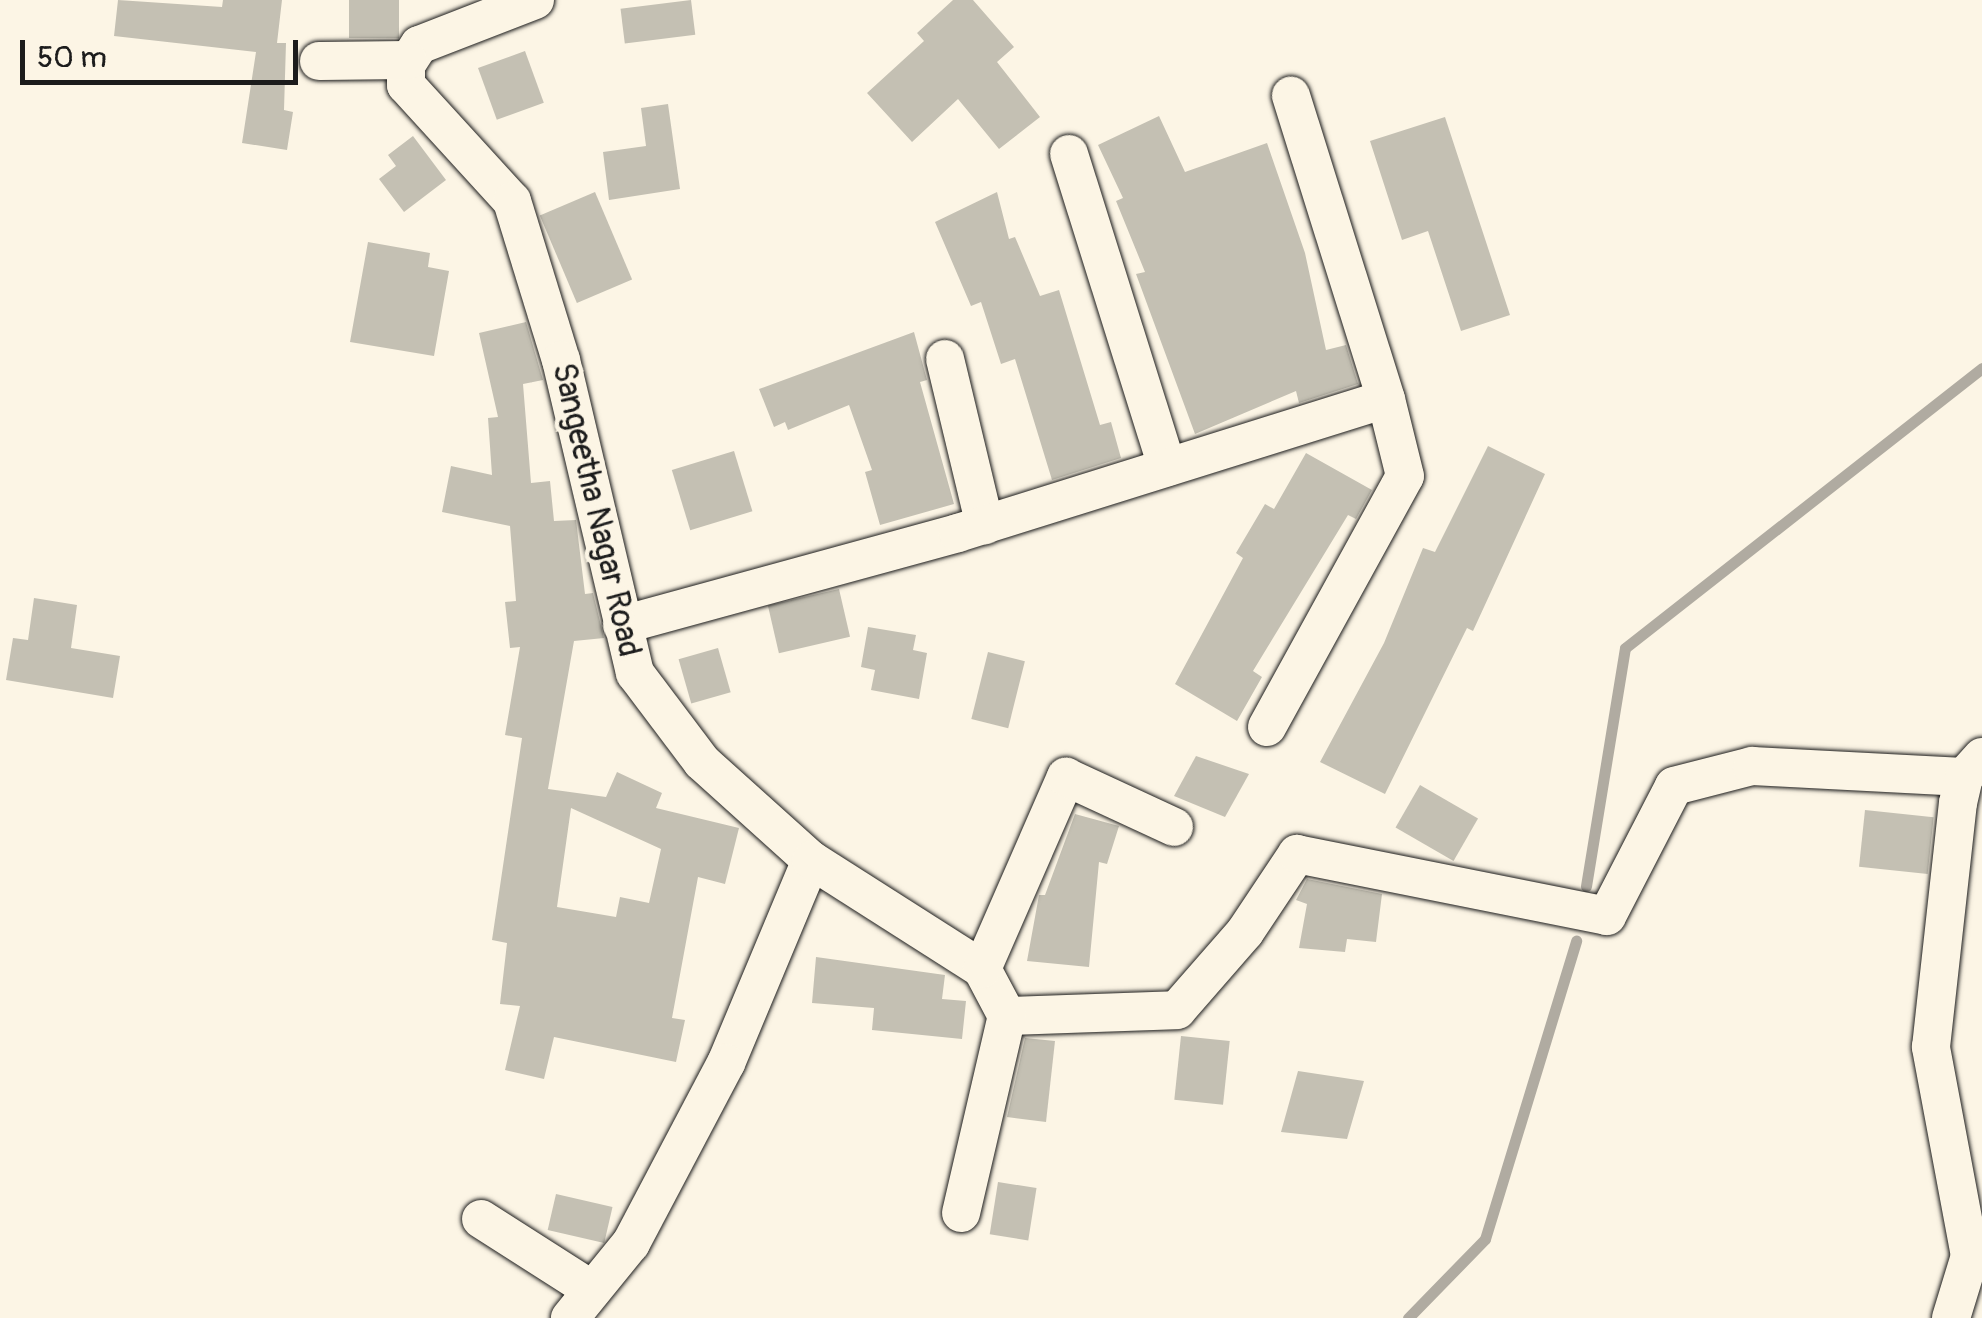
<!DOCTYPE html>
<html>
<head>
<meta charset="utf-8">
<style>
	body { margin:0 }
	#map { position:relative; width:1982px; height:1318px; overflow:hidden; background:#fcf5e5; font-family:Pangolin,sans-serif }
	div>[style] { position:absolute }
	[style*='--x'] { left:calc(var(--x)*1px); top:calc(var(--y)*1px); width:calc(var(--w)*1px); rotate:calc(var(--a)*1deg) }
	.stream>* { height:11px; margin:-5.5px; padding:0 5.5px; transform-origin:5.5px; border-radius:5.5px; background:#b0aba1 }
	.building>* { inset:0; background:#c4c0b3; transform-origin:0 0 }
	.roads { filter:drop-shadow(0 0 2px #1c1c1c) drop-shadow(0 0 2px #1c1c1c) }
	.minor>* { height:38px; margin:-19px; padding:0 19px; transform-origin:19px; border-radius:19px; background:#fcf5e5 }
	span { translate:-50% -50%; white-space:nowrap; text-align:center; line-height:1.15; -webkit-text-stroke:9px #fcf5e5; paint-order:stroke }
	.street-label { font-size:32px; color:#1c1c1c }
	.scale { position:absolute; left:20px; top:40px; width:278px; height:45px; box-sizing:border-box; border:5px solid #1c1c1c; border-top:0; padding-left:12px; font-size:30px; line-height:35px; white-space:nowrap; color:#1c1c1c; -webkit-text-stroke:8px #fcf5e5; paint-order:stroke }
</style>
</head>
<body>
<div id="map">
	<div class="stream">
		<div style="--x:1586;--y:886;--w:241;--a:-80.7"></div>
		<div style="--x:1625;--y:648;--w:454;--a:-38.1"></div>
		<div style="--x:1408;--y:1318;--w:110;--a:-45.7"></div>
		<div style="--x:1485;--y:1239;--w:312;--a:-73"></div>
	</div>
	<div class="building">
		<div style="clip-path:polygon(118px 0,222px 7px,223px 0,282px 0,277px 43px,286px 43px,284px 110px,293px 112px,287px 150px,242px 143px,256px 52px,114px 36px)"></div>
		<div style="left:349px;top:0;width:50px;height:38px"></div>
		<div style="left:691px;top:0;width:35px;height:71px;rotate:83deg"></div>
		<div style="clip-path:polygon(953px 0,973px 0,1014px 47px,997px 62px,1040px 117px,999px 149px,958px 99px,912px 142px,867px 93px,924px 41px,917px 33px)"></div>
		<div style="left:525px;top:51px;width:55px;height:50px;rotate:70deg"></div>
		<div style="clip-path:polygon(668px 104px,680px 189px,609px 200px,603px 152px,646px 146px,641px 108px)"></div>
		<div style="clip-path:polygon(1159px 116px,1185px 172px,1267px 143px,1305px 253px,1326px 350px,1346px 345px,1358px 384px,1299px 403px,1296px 391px,1195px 434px,1136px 274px,1145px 272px,1116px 201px,1123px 198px,1098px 145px)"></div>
		<div style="clip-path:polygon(1445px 117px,1510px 315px,1461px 331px,1428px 231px,1402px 240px,1370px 141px)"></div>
		<div style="clip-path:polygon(413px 136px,446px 180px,404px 212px,379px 179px,396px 166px,388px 155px)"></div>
		<div style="left:595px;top:192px;width:95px;height:60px;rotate:67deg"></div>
		<div style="clip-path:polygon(997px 192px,1009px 239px,1015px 237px,1040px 296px,1059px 290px,1100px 425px,1111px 422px,1121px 458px,1052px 480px,1015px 359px,1001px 364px,981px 302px,971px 306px,935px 222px)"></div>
		<div style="clip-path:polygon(368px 242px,430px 253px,428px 267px,449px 271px,434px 356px,350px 342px)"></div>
		<div style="clip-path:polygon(evenodd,526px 322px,543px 380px,523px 384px,531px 483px,550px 481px,554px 521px,576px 520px,585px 594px,593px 593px,604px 638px,574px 641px,548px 789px,606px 797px,617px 772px,662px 793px,656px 808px,739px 828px,725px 884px,698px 877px,672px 1018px,685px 1020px,676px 1062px,554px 1037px,544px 1079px,505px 1070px,520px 1006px,500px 1004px,507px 943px,492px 940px,522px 738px,505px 735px,520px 647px,510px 648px,505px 602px,516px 601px,510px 526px,442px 512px,451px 466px,492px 475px,488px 418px,498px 417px,479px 333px,526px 322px,571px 808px,661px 849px,649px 903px,620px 897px,616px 917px,557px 907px,571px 808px)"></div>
		<div style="clip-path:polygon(914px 332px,927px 380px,920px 382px,954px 504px,880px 525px,865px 472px,872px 470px,849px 405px,788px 430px,785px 422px,774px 427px,759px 389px)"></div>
		<div style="clip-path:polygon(1488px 446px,1545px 474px,1473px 631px,1467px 628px,1385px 794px,1320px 762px,1384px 643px,1423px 548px,1435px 552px)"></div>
		<div style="left:734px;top:451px;width:63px;height:65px;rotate:73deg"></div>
		<div style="clip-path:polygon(1306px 453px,1372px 490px,1356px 519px,1348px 515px,1253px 671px,1262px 677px,1237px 721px,1175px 684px,1243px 558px,1236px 553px,1265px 504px,1274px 509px)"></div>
		<div style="left:839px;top:589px;width:49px;height:73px;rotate:77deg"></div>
		<div style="clip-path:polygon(34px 598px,77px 605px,71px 648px,120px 656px,113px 698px,6px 680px,13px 638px,28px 640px)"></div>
		<div style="clip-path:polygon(868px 627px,916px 635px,913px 650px,927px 653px,919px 699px,871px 690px,875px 670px,861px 667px)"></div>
		<div style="left:718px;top:648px;width:46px;height:41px;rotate:74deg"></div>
		<div style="left:988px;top:652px;width:38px;height:69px;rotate:14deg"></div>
		<div style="clip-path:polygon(1196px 756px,1249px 774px,1225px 817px,1174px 796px)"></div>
		<div style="left:1420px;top:785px;width:67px;height:49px;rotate:30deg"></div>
		<div style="left:1865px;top:810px;width:69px;height:57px;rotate:6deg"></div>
		<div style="clip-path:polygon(1075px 814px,1119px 826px,1107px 864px,1099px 862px,1089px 967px,1027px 961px,1039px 895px,1045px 895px)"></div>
		<div style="clip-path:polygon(1307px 879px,1382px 894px,1376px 942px,1347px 939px,1345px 952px,1299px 948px,1307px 904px,1296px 900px)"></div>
		<div style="clip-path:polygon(816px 957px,945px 975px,942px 999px,966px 1001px,962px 1039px,872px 1030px,874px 1008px,812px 1003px)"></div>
		<div style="left:1181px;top:1036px;width:49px;height:64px;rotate:6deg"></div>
		<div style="clip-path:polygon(1025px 1038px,1055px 1041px,1046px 1122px,1007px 1117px)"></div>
		<div style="clip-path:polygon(1298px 1071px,1364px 1081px,1347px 1139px,1281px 1132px)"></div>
		<div style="left:998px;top:1182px;width:39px;height:53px;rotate:9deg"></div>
		<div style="left:556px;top:1194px;width:58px;height:37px;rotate:13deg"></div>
	</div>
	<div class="roads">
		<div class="minor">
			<div style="--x:535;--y:0;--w:124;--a:158.8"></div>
			<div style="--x:419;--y:45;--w:24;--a:123"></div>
			<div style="--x:406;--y:65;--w:20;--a:90"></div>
			<div style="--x:406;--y:85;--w:157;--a:47.6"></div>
			<div style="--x:512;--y:201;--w:166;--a:72.9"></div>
			<div style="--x:561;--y:360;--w:322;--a:76.7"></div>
			<div style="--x:635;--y:673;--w:111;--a:53"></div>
			<div style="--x:702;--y:762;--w:147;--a:42"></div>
			<div style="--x:811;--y:860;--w:220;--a:112.7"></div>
			<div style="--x:726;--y:1063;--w:204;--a:117.8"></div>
			<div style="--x:631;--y:1243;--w:97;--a:129.1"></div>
			<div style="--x:319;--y:61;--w:89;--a:-0.6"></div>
			<div style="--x:1069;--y:154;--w:328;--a:72.6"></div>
			<div style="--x:945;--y:359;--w:171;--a:76.5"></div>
			<div style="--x:622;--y:625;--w:348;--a:-15.3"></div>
			<div style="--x:958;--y:533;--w:448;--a:-17.4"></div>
			<div style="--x:1386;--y:399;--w:318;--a:-107.4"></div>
			<div style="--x:1267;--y:727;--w:286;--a:-61.2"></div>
			<div style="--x:1405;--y:476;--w:79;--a:-103.9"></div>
			<div style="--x:811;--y:860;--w:203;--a:32.5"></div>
			<div style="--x:1007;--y:1016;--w:170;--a:-2"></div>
			<div style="--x:1177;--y:1010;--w:103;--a:-48.9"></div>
			<div style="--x:1245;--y:932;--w:94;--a:-56.3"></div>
			<div style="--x:1297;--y:854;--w:316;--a:11.3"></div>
			<div style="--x:1607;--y:916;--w:146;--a:-62.7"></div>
			<div style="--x:1674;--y:786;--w:81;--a:-14.4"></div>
			<div style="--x:1752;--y:766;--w:212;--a:3"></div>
			<div style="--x:961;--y:1213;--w:202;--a:-76.9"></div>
			<div style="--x:1007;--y:1016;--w:53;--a:-118"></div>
			<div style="--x:982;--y:969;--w:210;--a:-66.4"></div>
			<div style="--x:1066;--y:777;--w:119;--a:24.8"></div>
			<div style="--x:481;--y:1219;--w:132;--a:32.6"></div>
			<div style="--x:1951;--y:1318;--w:65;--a:-73"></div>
			<div style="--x:1970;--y:1256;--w:213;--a:-100.6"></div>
			<div style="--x:1931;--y:1047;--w:245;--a:-83.7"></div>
			<div style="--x:1958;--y:803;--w:27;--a:-77"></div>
			<div style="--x:1964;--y:777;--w:27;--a:-48"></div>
		</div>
	</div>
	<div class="street-label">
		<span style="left:596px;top:510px;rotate:77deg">Sangeetha Nagar Road</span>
	</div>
	<div class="scale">50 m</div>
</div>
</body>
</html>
